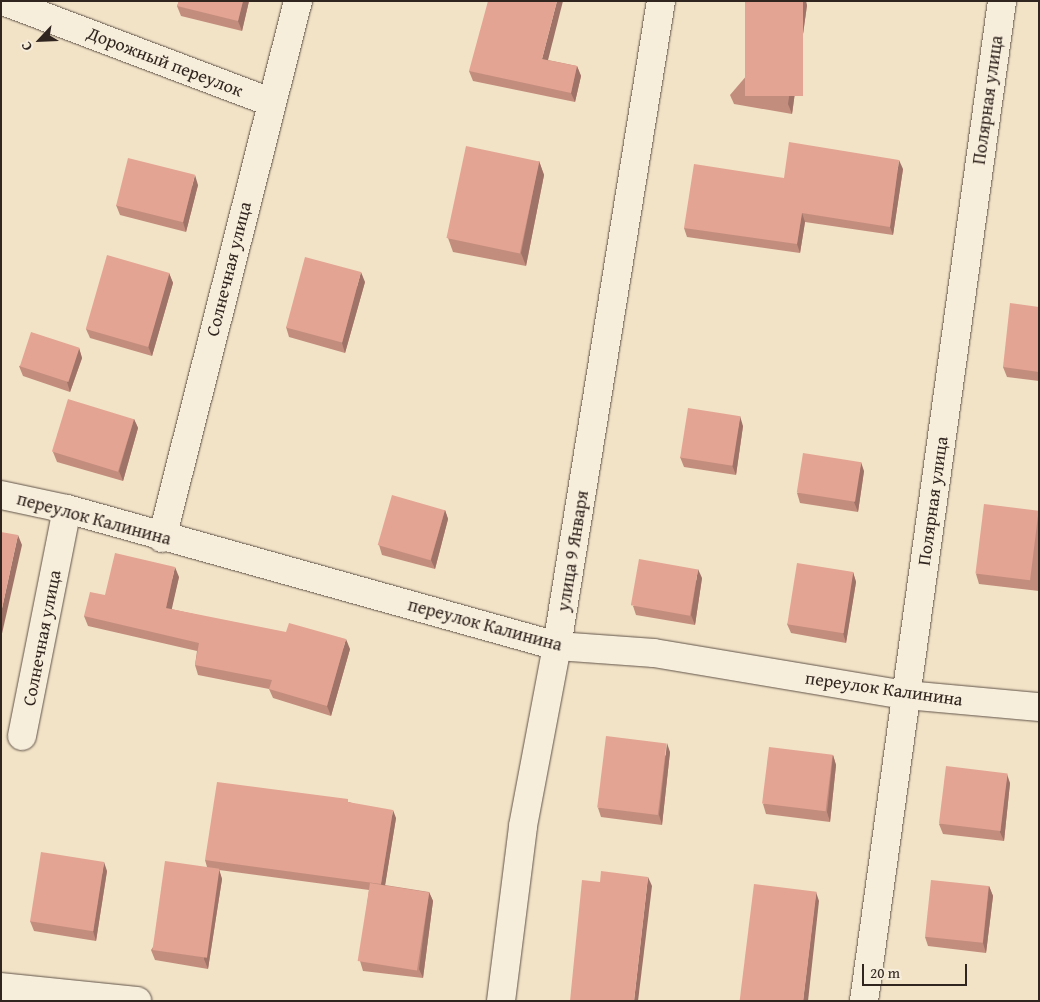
<!DOCTYPE html>
<html>
<head>
<meta charset="utf-8">
<style>
	body { margin:0 }
	#map { position:relative; width:1040px; height:1002px; overflow:hidden; background:#f2e3c7; font-family:"Gentium Book Plus",serif }
	div>[style] { position:absolute }
	[style*='--x'] { left:calc(var(--x)*1px); top:calc(var(--y)*1px); width:calc(var(--w)*1px); rotate:calc(var(--a)*1deg) }
	.roads { filter:drop-shadow(0 0 1px #615449) drop-shadow(0 0 1px #615449) }
	.minor>* { height:28px; margin:-14px; padding:0 14px; transform-origin:14px; border-radius:14px; background:#f7eddb }
	.wall>* { inset:0; background:#c38d7e }
	.shaded-wall>* { inset:0; background:#9f7367 }
	.building>* { inset:0; background:#e3a493; transform-origin:0 0 }
	span { translate:-50% -50%; white-space:nowrap; text-align:center; line-height:1.15; -webkit-text-stroke:5px #f7eddb; paint-order:stroke }
	.street-label { font-size:18px; color:#31251f }
	.frame { position:absolute; inset:0; border:2px solid #31251f; pointer-events:none }
	.north { position:absolute; left:15px; top:15px; width:50px; height:50px; -webkit-text-stroke:4px #f7eddb; paint-order:stroke; rotate:245deg; font-size:14px; font-weight:700; line-height:20px; text-align:center; color:#31251f }
	.north::after { content:''; display:block; margin:auto; width:18px; height:22px; background:#31251f; clip-path:polygon(50% 0,100% 100%,50% 72%,0 100%) }
	.scale { position:absolute; left:862px; top:964px; width:105px; height:22px; box-sizing:border-box; border:2px solid #31251f; border-top:0; padding-left:6px; font-size:15px; line-height:18px; white-space:nowrap; color:#31251f; -webkit-text-stroke:4px #f7eddb; paint-order:stroke }
</style>
</head>
<body>
<div id="map">
	<div class="roads">
		<div class="minor">
			<div style="--x:3;--y:1;--w:285;--a:20.7"></div>
			<div style="--x:1;--y:495;--w:67;--a:12"></div>
			<div style="--x:67;--y:509;--w:509;--a:15.62"></div>
			<div style="--x:557;--y:646;--w:97;--a:4.1"></div>
			<div style="--x:654;--y:653;--w:255;--a:9.5"></div>
			<div style="--x:906;--y:695;--w:134;--a:5.2"></div>
			<div style="--x:162;--y:538;--w:554;--a:-75.79"></div>
			<div style="--x:22;--y:736;--w:231;--a:-78.8"></div>
			<div style="--x:1;--y:987;--w:137;--a:5.9"></div>
			<div style="--x:501;--y:1001;--w:176;--a:-82.8"></div>
			<div style="--x:523;--y:826;--w:183;--a:-79.3"></div>
			<div style="--x:557;--y:646;--w:653;--a:-80.84"></div>
			<div style="--x:864;--y:1001;--w:1009;--a:-82.14"></div>
		</div>
	</div>
	<div class="wall">
		<div style="clip-path:polygon(179px 1px,249px 1px,242px 31px,181px 16px,177px 6px)"></div>
		<div style="clip-path:polygon(807px 5px,792px 114px,734px 104px,730px 95px)"></div>
		<div style="clip-path:polygon(548px 60px,577px 66px,581px 76px,575px 102px,473px 81px,469px 71px)"></div>
		<div style="clip-path:polygon(539px 161px,544px 175px,526px 266px,453px 252px,448px 238px)"></div>
		<div style="clip-path:polygon(903px 169px,893px 235px,805px 222px,800px 253px,687px 237px,684px 228px,784px 178px)"></div>
		<div style="clip-path:polygon(198px 185px,186px 232px,120px 215px,116px 205px)"></div>
		<div style="clip-path:polygon(169px 273px,173px 283px,152px 356px,90px 338px,86px 329px)"></div>
		<div style="clip-path:polygon(365px 282px,345px 353px,289px 337px,286px 327px)"></div>
		<div style="clip-path:polygon(1039px 307px,1039px 381px,1007px 377px,1003px 367px)"></div>
		<div style="clip-path:polygon(79px 348px,82px 358px,70px 392px,23px 376px,19px 366px)"></div>
		<div style="clip-path:polygon(134px 419px,138px 428px,123px 481px,57px 462px,53px 452px)"></div>
		<div style="clip-path:polygon(743px 426px,736px 475px,684px 467px,680px 457px)"></div>
		<div style="clip-path:polygon(864px 471px,858px 512px,800px 503px,797px 493px)"></div>
		<div style="clip-path:polygon(445px 510px,448px 519px,435px 569px,382px 555px,379px 545px)"></div>
		<div style="clip-path:polygon(1039px 511px,1039px 591px,979px 584px,976px 574px)"></div>
		<div style="clip-path:polygon(853px 572px,856px 582px,846px 643px,791px 633px,787px 624px)"></div>
		<div style="clip-path:polygon(179px 577px,171px 609px,350px 649px,331px 716px,273px 698px,269px 689px,198px 675px,195px 665px,197px 651px,88px 626px,84px 616px,105px 595px)"></div>
		<div style="clip-path:polygon(702px 578px,695px 625px,636px 615px,633px 606px)"></div>
		<div style="clip-path:polygon(670px 752px,662px 825px,601px 817px,598px 808px)"></div>
		<div style="clip-path:polygon(833px 755px,836px 765px,830px 822px,766px 814px,763px 804px)"></div>
		<div style="clip-path:polygon(1010px 783px,1004px 841px,943px 834px,939px 824px)"></div>
		<div style="clip-path:polygon(349px 802px,396px 818px,385px 885px,429px 892px,433px 901px,423px 978px,363px 971px,360px 961px,369px 890px,219px 870px,222px 879px,208px 969px,155px 960px,151px 950px,207px 867px,205px 860px)"></div>
		<div style="clip-path:polygon(107px 871px,96px 941px,34px 931px,30px 921px)"></div>
		<div style="clip-path:polygon(989px 886px,993px 896px,986px 953px,928px 946px,925px 937px)"></div>
	</div>
	<div class="shaded-wall">
		<div style="clip-path:polygon(243px 1px,249px 1px,242px 31px,238px 21px)"></div>
		<div style="clip-path:polygon(557px 1px,563px 1px,546px 68px,542px 59px)"></div>
		<div style="clip-path:polygon(803px 1px,806px 1px,807px 5px,792px 114px,788px 104px)"></div>
		<div style="clip-path:polygon(577px 66px,581px 76px,575px 102px,571px 93px)"></div>
		<div style="clip-path:polygon(899px 160px,903px 169px,893px 235px,890px 227px)"></div>
		<div style="clip-path:polygon(539px 161px,544px 175px,526px 266px,521px 253px)"></div>
		<div style="clip-path:polygon(195px 175px,198px 185px,186px 232px,183px 222px)"></div>
		<div style="clip-path:polygon(802px 213px,805px 222px,800px 253px,797px 244px)"></div>
		<div style="clip-path:polygon(361px 272px,365px 282px,345px 353px,342px 343px)"></div>
		<div style="clip-path:polygon(169px 273px,173px 283px,152px 356px,148px 346px)"></div>
		<div style="clip-path:polygon(79px 348px,82px 358px,70px 392px,67px 382px)"></div>
		<div style="clip-path:polygon(740px 416px,743px 426px,736px 475px,732px 465px)"></div>
		<div style="clip-path:polygon(134px 419px,138px 428px,123px 481px,119px 471px)"></div>
		<div style="clip-path:polygon(861px 462px,864px 471px,858px 512px,854px 502px)"></div>
		<div style="clip-path:polygon(445px 510px,448px 519px,435px 569px,431px 560px)"></div>
		<div style="clip-path:polygon(18px 535px,22px 545px,1px 638px,1px 613px)"></div>
		<div style="clip-path:polygon(175px 567px,179px 577px,170px 617px,166px 608px)"></div>
		<div style="clip-path:polygon(698px 569px,702px 578px,695px 625px,691px 615px)"></div>
		<div style="clip-path:polygon(853px 572px,856px 582px,846px 643px,843px 633px)"></div>
		<div style="clip-path:polygon(346px 639px,350px 649px,331px 716px,327px 706px)"></div>
		<div style="clip-path:polygon(667px 743px,670px 752px,662px 825px,659px 815px)"></div>
		<div style="clip-path:polygon(833px 755px,836px 765px,830px 822px,827px 812px)"></div>
		<div style="clip-path:polygon(1007px 774px,1010px 783px,1004px 841px,1000px 832px)"></div>
		<div style="clip-path:polygon(393px 810px,396px 818px,384px 892px,381px 884px)"></div>
		<div style="clip-path:polygon(104px 862px,107px 871px,96px 941px,93px 931px)"></div>
		<div style="clip-path:polygon(219px 869px,222px 879px,208px 969px,204px 959px)"></div>
		<div style="clip-path:polygon(648px 877px,652px 886px,638px 1001px,634px 1001px)"></div>
		<div style="clip-path:polygon(989px 886px,993px 896px,986px 953px,983px 943px)"></div>
		<div style="clip-path:polygon(429px 892px,433px 901px,423px 978px,419px 969px)"></div>
		<div style="clip-path:polygon(816px 892px,819px 901px,808px 1001px,803px 1001px)"></div>
	</div>
	<div class="building">
		<div style="clip-path:polygon(179px 1px,243px 1px,238px 21px,177px 6px)"></div>
		<div style="clip-path:polygon(488px 1px,557px 1px,542px 59px,577px 66px,571px 93px,469px 71px)"></div>
		<div style="left:745px;top:1px;width:58px;height:95px"></div>
		<div style="clip-path:polygon(789px 142px,899px 160px,890px 227px,802px 213px,797px 244px,684px 228px,694px 164px,784px 178px)"></div>
		<div style="left:466px;top:146px;width:75px;height:94px;rotate:12deg"></div>
		<div style="left:128px;top:158px;width:69px;height:49px;rotate:14deg"></div>
		<div style="left:107px;top:255px;width:65px;height:77px;rotate:16deg"></div>
		<div style="left:305px;top:257px;width:58px;height:73px;rotate:15deg"></div>
		<div style="clip-path:polygon(1010px 303px,1039px 307px,1039px 372px,1003px 367px)"></div>
		<div style="left:31px;top:332px;width:51px;height:36px;rotate:18deg"></div>
		<div style="left:68px;top:399px;width:69px;height:55px;rotate:17deg"></div>
		<div style="left:688px;top:408px;width:53px;height:50px;rotate:9deg"></div>
		<div style="left:803px;top:453px;width:59px;height:40px;rotate:9deg"></div>
		<div style="left:392px;top:495px;width:55px;height:52px;rotate:16deg"></div>
		<div style="left:984px;top:504px;width:55px;height:70px;rotate:7deg"></div>
		<div style="clip-path:polygon(1px 532px,18px 535px,1px 613px)"></div>
		<div style="clip-path:polygon(115px 553px,175px 567px,166px 608px,286px 632px,289px 623px,346px 639px,327px 706px,269px 689px,272px 680px,195px 665px,199px 643px,84px 616px,90px 592px,105px 595px)"></div>
		<div style="left:639px;top:559px;width:60px;height:47px;rotate:10deg"></div>
		<div style="left:797px;top:563px;width:57px;height:62px;rotate:9deg"></div>
		<div style="left:606px;top:736px;width:61px;height:72px;rotate:7deg"></div>
		<div style="left:769px;top:747px;width:64px;height:57px;rotate:7deg"></div>
		<div style="left:946px;top:766px;width:62px;height:58px;rotate:7deg"></div>
		<div style="clip-path:polygon(217px 782px,348px 799px,348px 802px,393px 810px,381px 884px,205px 860px)"></div>
		<div style="left:41px;top:852px;width:64px;height:70px;rotate:9deg"></div>
		<div style="left:165px;top:861px;width:55px;height:90px;rotate:8deg"></div>
		<div style="clip-path:polygon(601px 871px,648px 877px,634px 1001px,570px 1001px,582px 880px,600px 882px)"></div>
		<div style="left:931px;top:880px;width:58px;height:57px;rotate:6deg"></div>
		<div style="left:370px;top:883px;width:60px;height:79px;rotate:9deg"></div>
		<div style="left:754px;top:884px;width:63px;height:118px;rotate:7deg"></div>
	</div>
	<div class="street-label">
		<span style="left:165px;top:62px;rotate:21deg">Дорожный переулок</span>
		<span style="left:988px;top:100px;rotate:-82deg">Полярная улица</span>
		<span style="left:229px;top:269px;rotate:-76deg">Солнечная улица</span>
		<span style="left:933px;top:501px;rotate:-82deg">Полярная улица</span>
		<span style="left:94px;top:519px;rotate:15deg">переулок Калинина</span>
		<span style="left:573px;top:551px;rotate:-81deg">улица 9 Января</span>
		<span style="left:485px;top:625px;rotate:15deg">переулок Калинина</span>
		<span style="left:42px;top:638px;rotate:-79deg">Солнечная улица</span>
		<span style="left:884px;top:689px;rotate:8deg">переулок Калинина</span>
	</div>
	<div class="frame"></div>
	<div class="north">С</div>
	<div class="scale">20 m</div>
</div>
</body>
</html>
